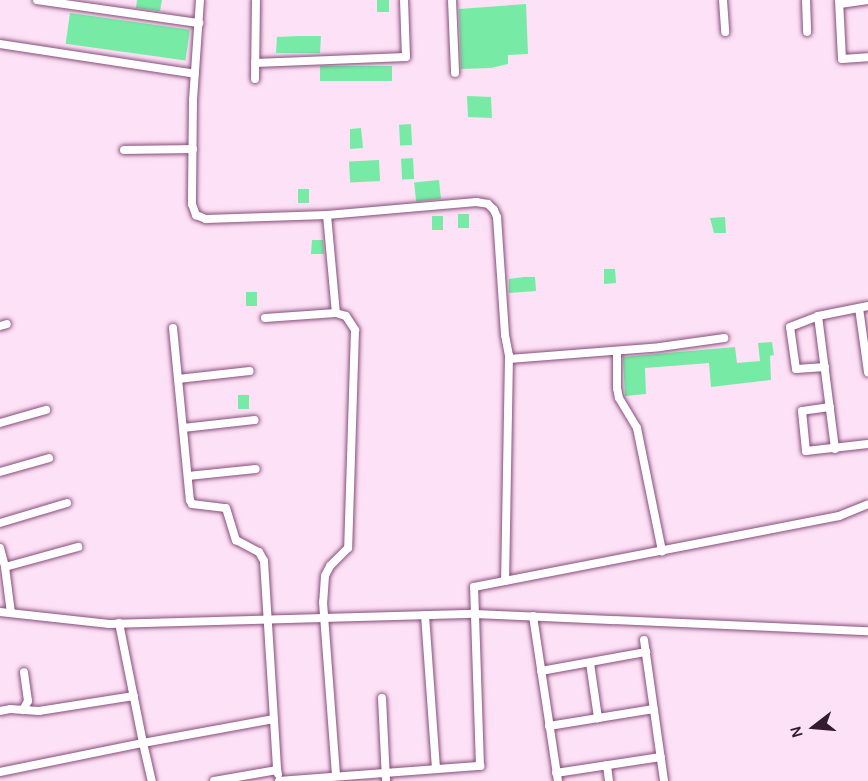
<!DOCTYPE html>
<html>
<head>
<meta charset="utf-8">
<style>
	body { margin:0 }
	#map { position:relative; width:868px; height:781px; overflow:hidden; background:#fde1f6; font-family:Karla,sans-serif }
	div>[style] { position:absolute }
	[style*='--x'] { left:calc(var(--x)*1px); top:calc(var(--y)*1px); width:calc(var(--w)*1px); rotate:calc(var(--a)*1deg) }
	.building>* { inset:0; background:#77eba5; transform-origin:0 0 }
	.roads { filter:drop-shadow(0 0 2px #874c7a) drop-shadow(0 0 2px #874c7a) }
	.minor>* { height:8px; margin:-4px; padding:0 4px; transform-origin:4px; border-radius:4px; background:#fff }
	span { translate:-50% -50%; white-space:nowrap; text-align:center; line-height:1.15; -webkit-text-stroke:5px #fde1f6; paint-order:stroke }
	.north { position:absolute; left:784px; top:697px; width:60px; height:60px; -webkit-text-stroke:4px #fde1f6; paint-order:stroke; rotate:254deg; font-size:16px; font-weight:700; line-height:24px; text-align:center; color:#351b2f }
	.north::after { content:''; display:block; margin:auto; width:21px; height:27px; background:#351b2f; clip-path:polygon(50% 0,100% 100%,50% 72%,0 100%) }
</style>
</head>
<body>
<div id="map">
	<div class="building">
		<div style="clip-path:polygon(137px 0,162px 0,160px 11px,136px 8px)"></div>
		<div style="left:377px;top:0;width:12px;height:12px"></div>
		<div style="clip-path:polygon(526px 4px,528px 54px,508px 55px,508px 64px,491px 68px,461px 69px,459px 9px)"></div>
		<div style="left:70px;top:13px;width:121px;height:31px;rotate:8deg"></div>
		<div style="clip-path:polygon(299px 36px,321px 36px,320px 53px,276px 53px,277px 37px)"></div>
		<div style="left:392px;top:66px;width:15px;height:72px;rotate:90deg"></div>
		<div style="clip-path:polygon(467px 96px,491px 97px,492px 118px,468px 117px)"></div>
		<div style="left:411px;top:124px;width:21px;height:12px;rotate:87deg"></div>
		<div style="clip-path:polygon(361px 128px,363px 148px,350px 149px,350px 129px)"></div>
		<div style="left:413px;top:158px;width:21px;height:12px;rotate:87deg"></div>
		<div style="left:379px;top:160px;width:21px;height:30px;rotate:87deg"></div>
		<div style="left:439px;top:180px;width:19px;height:25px;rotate:84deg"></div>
		<div style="left:298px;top:189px;width:11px;height:14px"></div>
		<div style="left:458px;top:214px;width:11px;height:14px"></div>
		<div style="left:432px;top:216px;width:11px;height:14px"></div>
		<div style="clip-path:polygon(725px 217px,726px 233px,714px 233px,710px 218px)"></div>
		<div style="clip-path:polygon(312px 240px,323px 240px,324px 254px,311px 254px)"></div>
		<div style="clip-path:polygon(604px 269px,615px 269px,616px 283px,604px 284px)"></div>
		<div style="clip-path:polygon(524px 277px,535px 277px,536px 291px,509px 293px,509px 279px)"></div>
		<div style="left:246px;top:292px;width:11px;height:14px"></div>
		<div style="clip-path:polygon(772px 342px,774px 355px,770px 356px,771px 380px,711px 387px,709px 363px,645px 368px,646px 394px,625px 396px,623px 357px,735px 347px,737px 363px,760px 361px,758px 343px)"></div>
		<div style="left:238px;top:395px;width:11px;height:14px"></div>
	</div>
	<div class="roads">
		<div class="minor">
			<div style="--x:37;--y:0;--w:164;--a:8.1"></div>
			<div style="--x:200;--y:0;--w:100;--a:94"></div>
			<div style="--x:193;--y:100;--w:104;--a:90.6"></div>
			<div style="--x:192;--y:204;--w:12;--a:70"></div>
			<div style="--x:196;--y:215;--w:11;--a:22"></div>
			<div style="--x:206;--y:219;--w:121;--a:-1.9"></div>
			<div style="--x:327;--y:215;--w:150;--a:-5"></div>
			<div style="--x:476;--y:202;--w:12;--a:9"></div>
			<div style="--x:488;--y:204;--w:8;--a:45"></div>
			<div style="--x:494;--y:210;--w:8;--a:67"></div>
			<div style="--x:497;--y:217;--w:118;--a:86.1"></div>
			<div style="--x:505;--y:335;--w:21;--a:79"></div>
			<div style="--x:509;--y:356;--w:225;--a:91"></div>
			<div style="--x:452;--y:0;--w:73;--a:87.6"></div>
			<div style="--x:723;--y:0;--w:32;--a:86"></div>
			<div style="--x:806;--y:0;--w:32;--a:88"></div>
			<div style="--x:839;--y:0;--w:59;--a:87.1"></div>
			<div style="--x:842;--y:59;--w:26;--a:-4"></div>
			<div style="--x:840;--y:4;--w:28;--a:-8"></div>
			<div style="--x:0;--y:44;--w:197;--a:8.7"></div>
			<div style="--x:255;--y:63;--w:151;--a:-2.3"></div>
			<div style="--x:406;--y:57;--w:57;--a:-92"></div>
			<div style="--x:255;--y:79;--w:79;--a:-89.3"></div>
			<div style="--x:124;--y:150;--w:69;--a:-0.8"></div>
			<div style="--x:327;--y:215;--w:98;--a:84.8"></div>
			<div style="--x:336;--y:313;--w:10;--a:17"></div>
			<div style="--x:346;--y:316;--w:17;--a:57"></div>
			<div style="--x:355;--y:330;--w:218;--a:91.8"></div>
			<div style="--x:348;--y:548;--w:25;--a:135"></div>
			<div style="--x:330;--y:566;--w:11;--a:117"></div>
			<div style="--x:325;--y:576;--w:26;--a:94"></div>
			<div style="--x:323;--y:602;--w:174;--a:85.7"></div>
			<div style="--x:859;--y:308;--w:65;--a:82"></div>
			<div style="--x:818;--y:316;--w:134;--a:82.7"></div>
			<div style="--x:265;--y:318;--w:71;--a:-4"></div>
			<div style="--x:0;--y:326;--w:7;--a:-16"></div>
			<div style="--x:173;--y:328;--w:173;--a:84.4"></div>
			<div style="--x:190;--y:500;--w:4;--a:63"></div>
			<div style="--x:192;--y:504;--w:34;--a:7"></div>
			<div style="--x:226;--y:508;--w:34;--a:73"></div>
			<div style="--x:236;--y:540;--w:26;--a:28"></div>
			<div style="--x:259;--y:552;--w:10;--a:61"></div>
			<div style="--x:264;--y:561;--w:209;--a:86.4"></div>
			<div style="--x:617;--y:351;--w:37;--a:90"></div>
			<div style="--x:617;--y:388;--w:10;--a:79"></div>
			<div style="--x:619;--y:398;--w:35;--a:59"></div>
			<div style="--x:637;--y:428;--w:126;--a:78.5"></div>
			<div style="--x:509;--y:359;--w:151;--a:-4.5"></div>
			<div style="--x:660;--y:347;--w:65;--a:-8"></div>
			<div style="--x:825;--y:367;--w:29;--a:176"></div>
			<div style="--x:796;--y:369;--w:42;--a:-98.1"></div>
			<div style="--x:790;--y:327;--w:30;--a:-21"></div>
			<div style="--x:818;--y:316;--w:51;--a:-11.3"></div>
			<div style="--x:178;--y:379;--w:72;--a:-6.3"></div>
			<div style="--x:830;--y:407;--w:28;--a:172"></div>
			<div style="--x:802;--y:411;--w:40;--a:84.3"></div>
			<div style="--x:806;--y:451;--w:62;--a:-6.4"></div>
			<div style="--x:0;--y:423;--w:48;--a:-15.8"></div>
			<div style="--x:183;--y:428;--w:72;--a:-6.3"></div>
			<div style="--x:0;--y:472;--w:51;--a:-15.9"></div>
			<div style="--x:188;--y:476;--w:68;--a:-5.9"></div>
			<div style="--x:0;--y:523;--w:70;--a:-16.6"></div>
			<div style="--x:0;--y:548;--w:20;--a:75"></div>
			<div style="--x:5;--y:567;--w:46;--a:82.6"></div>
			<div style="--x:5;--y:567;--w:76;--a:-15.3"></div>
			<div style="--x:0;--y:612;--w:110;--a:6.3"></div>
			<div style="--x:109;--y:624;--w:366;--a:-1.6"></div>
			<div style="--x:475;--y:614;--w:393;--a:2.5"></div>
			<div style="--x:425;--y:615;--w:154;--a:85.9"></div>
			<div style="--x:533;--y:616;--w:167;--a:81.4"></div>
			<div style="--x:119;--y:623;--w:122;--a:78.7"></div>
			<div style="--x:143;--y:743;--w:133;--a:-10.4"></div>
			<div style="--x:644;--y:640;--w:142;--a:81.9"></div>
			<div style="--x:590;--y:663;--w:56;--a:81.7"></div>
			<div style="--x:541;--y:671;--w:107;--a:-10.3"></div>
			<div style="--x:382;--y:698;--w:83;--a:87.2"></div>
			<div style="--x:23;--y:710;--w:10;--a:-61"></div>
			<div style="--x:28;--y:701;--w:29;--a:-98"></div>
			<div style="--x:0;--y:711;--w:10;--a:-11"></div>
			<div style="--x:10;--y:709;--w:29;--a:4"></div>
			<div style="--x:39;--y:711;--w:96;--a:-9"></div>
			<div style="--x:549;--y:726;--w:106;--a:-9.2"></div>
			<div style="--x:607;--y:765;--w:16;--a:83"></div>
			<div style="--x:0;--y:772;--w:146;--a:-11.5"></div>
			<div style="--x:143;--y:743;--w:39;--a:77"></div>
			<div style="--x:556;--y:773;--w:106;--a:-8.7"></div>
			<div style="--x:214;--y:781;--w:64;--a:-9.9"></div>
			<div style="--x:277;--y:770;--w:4;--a:76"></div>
			<div style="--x:279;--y:781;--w:202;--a:-4.3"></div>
			<div style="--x:480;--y:766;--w:179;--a:-91.9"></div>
			<div style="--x:474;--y:587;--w:372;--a:-11"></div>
			<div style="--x:839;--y:516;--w:31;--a:-22"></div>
		</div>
	</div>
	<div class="north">N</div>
</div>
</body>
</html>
